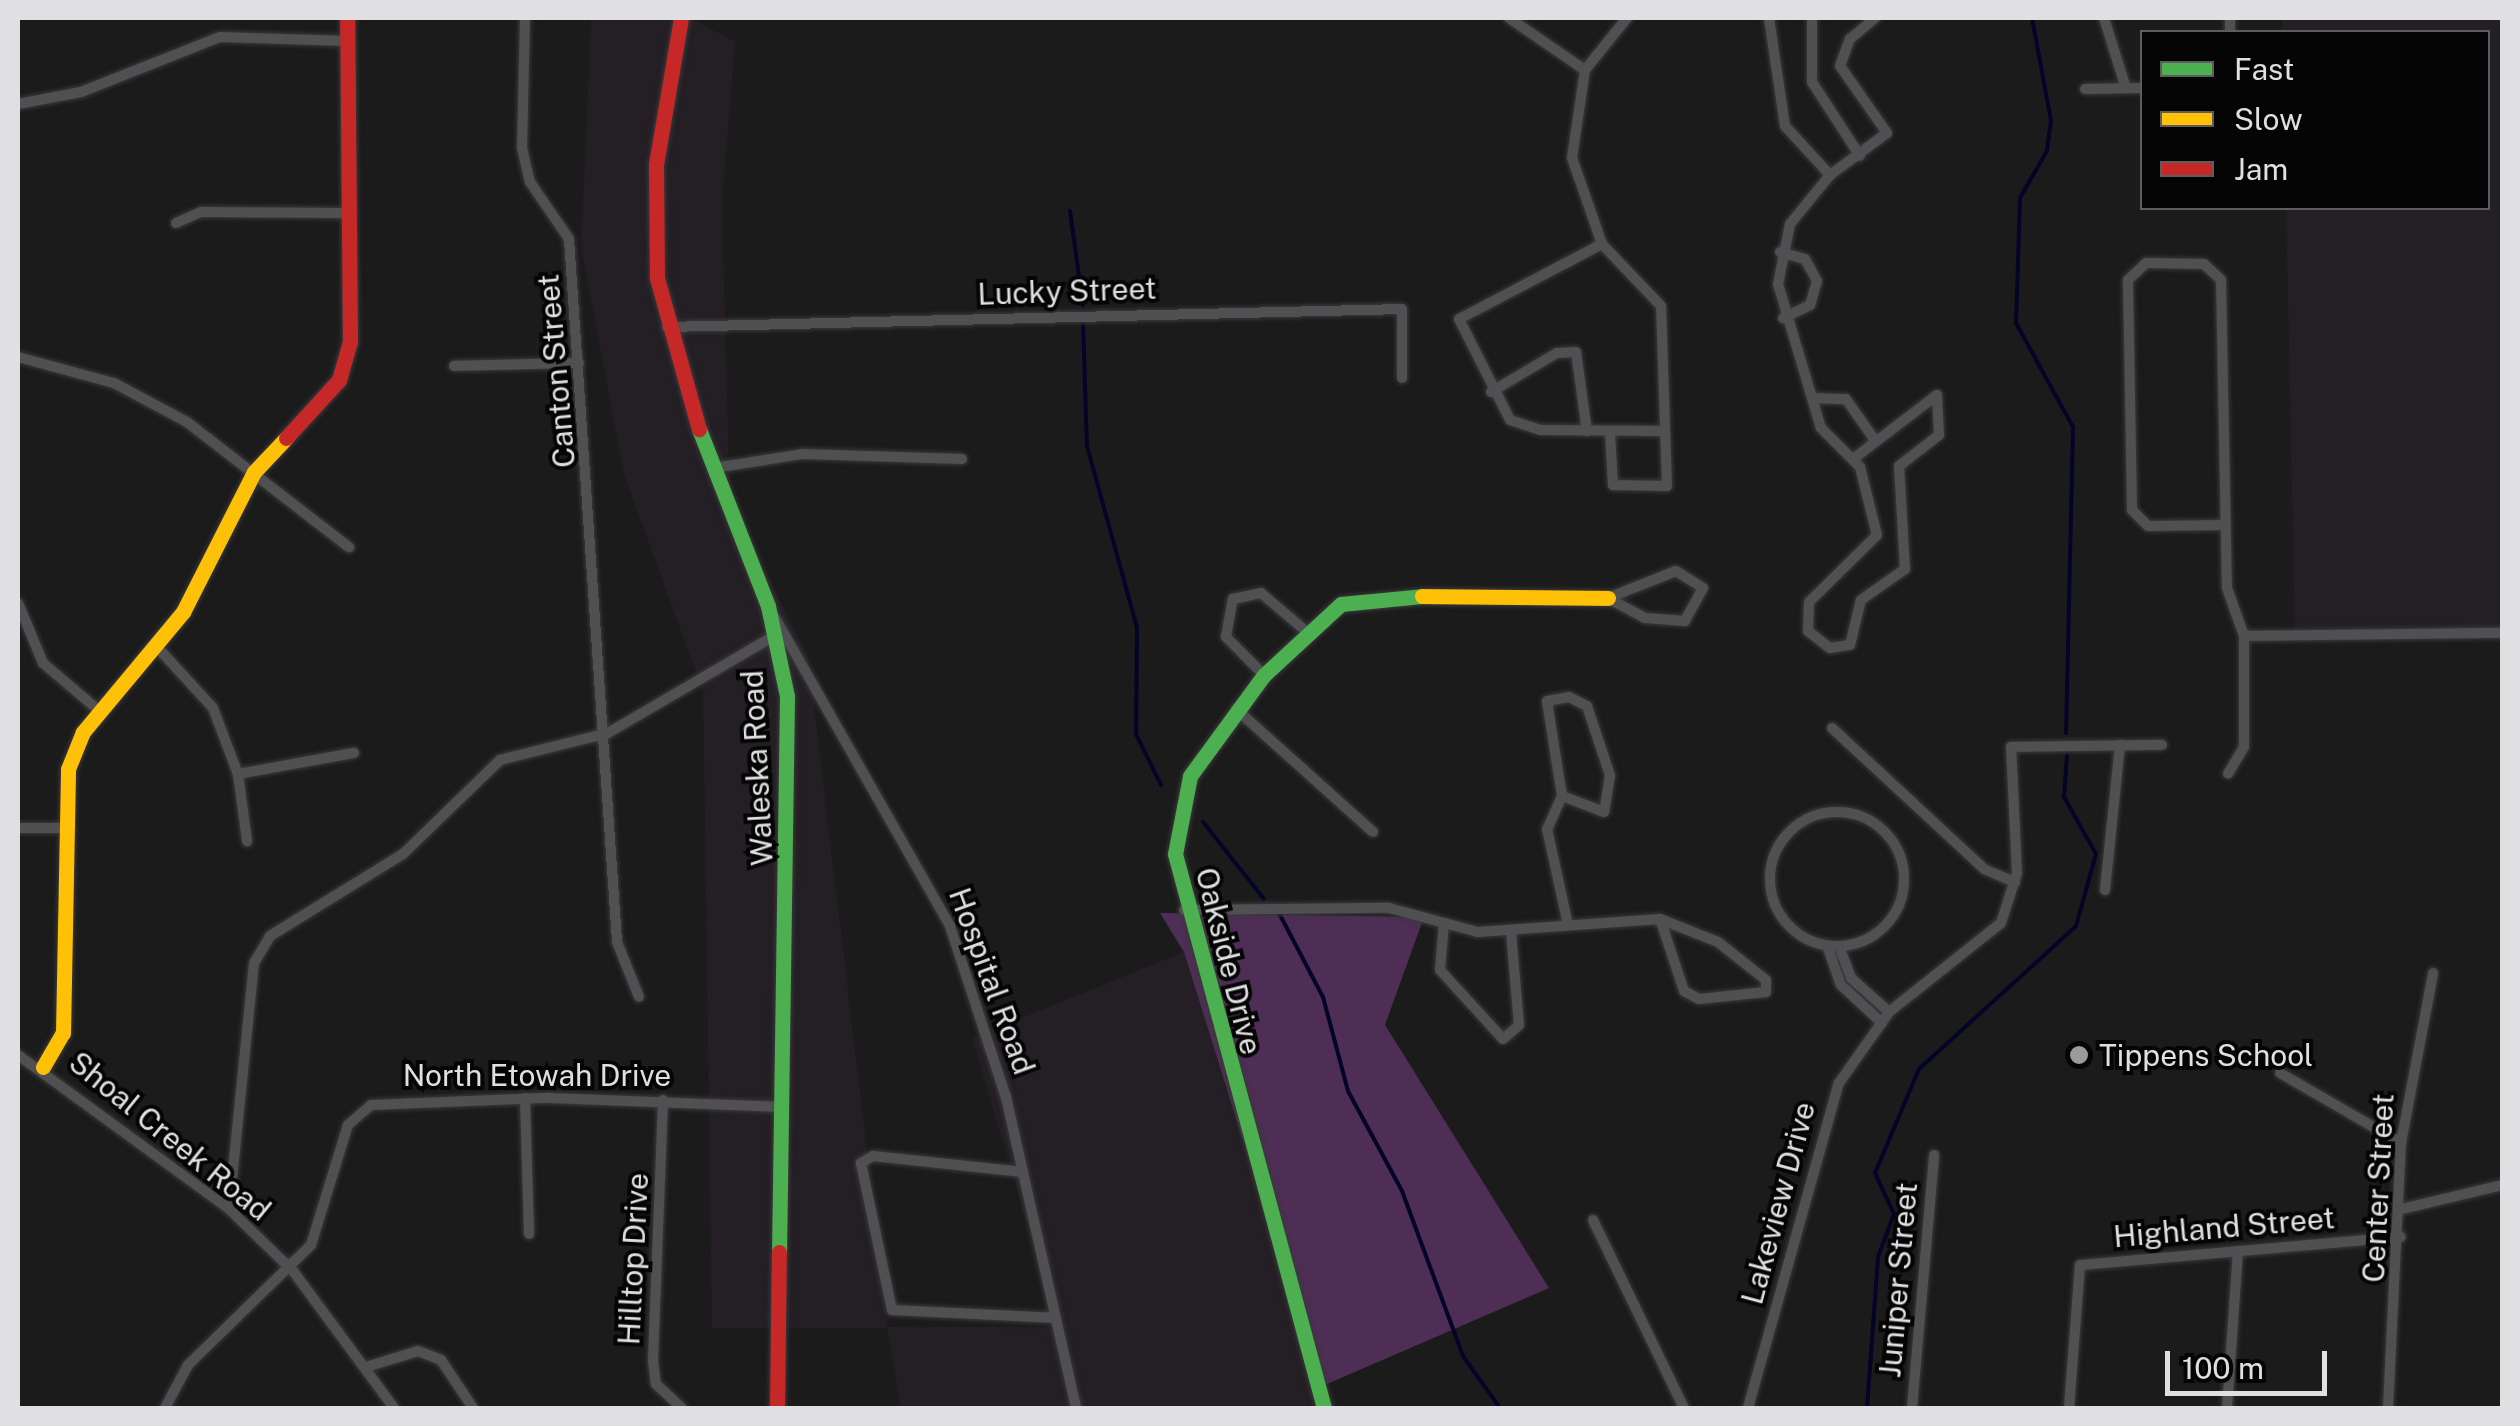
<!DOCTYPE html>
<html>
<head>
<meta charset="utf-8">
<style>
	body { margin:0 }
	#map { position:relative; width:2520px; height:1426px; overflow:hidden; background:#1c1b1c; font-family:"Public Sans",sans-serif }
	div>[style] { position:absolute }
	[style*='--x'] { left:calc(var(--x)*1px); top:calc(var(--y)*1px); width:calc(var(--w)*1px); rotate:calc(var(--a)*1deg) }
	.built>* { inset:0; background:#241e25 }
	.forest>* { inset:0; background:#4e2e54 }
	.stream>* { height:4px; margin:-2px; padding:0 2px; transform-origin:2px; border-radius:2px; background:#030428 }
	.roads { filter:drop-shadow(0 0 2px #3a393a) drop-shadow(0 0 2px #3a393a) }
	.street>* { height:10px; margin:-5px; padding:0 5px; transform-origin:5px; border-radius:5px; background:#504f51 }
	.street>.ring { margin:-5px; padding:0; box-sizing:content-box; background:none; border:10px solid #504f51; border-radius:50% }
	.fast>* { height:15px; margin:-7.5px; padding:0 7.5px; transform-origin:7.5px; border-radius:7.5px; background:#4caf50 }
	.slow>* { height:15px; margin:-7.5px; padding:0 7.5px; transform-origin:7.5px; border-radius:7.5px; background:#ffc107 }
	.jam>* { height:15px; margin:-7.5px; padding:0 7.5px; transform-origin:7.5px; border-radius:7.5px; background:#c62828 }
	.dots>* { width:28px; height:28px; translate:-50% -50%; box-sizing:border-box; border:5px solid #060506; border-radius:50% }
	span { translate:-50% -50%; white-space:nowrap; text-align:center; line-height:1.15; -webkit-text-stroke:8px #060506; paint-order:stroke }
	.street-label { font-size:30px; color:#e0dfe1 }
	.poi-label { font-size:30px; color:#e0dfe1 }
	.left { translate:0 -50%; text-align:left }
	.frame { position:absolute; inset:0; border:20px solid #e0dfe1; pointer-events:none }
	.legend { position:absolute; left:2140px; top:30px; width:350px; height:180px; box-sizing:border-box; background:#060506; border:2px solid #5d5c5e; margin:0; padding:12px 18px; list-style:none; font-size:30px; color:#e0dfe1 }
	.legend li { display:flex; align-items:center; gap:20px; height:50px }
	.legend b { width:50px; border:2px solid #5d5c5e }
	.scale { position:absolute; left:2165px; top:1351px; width:162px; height:45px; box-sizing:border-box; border:5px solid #e0dfe1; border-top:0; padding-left:12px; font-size:30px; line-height:35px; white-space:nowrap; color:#e0dfe1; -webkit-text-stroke:8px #060506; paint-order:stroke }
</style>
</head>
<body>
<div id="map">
	<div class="built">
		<div style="clip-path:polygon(591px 18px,691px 18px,735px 42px,722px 204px,730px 501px,808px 656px,888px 1327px,1058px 1327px,972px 1038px,1184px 952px,1326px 1408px,901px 1408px,887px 1328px,712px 1328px,703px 692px,624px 474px,581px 247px)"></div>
		<div style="clip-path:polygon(2282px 18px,2502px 18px,2502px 631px,2295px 637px,2286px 208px,2488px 208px,2488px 32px,2282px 32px)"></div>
	</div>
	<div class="forest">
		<div style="clip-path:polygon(1160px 913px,1424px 917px,1385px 1025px,1549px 1288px,1320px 1387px,1184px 952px)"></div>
	</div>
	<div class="stream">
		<div style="--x:2032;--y:18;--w:105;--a:79.5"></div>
		<div style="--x:2051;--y:121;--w:30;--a:98"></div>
		<div style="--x:2047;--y:151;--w:54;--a:119.9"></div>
		<div style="--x:2020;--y:198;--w:125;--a:91.8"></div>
		<div style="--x:2016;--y:323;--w:119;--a:61.3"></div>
		<div style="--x:2073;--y:427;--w:306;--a:91.3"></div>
		<div style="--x:1070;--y:211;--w:95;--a:82.1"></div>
		<div style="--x:1083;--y:321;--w:125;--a:88.2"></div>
		<div style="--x:1087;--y:446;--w:189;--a:74.6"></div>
		<div style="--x:1137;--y:628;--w:106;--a:90.5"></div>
		<div style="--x:1136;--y:734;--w:57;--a:63.9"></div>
		<div style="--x:1203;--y:822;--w:98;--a:51.6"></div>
		<div style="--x:1279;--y:913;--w:95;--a:62.4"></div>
		<div style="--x:1323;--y:997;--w:97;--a:75.1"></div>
		<div style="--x:1348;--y:1091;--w:114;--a:61.6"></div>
		<div style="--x:1402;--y:1191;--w:176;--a:69.7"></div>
		<div style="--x:1463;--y:1356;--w:64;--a:54.6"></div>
		<div style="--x:1867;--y:1408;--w:151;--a:-85.8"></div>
		<div style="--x:1878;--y:1257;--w:46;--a:-69.6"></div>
		<div style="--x:1894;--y:1214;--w:45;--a:-114.9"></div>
		<div style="--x:1875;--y:1173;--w:113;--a:-67.1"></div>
		<div style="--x:1919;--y:1069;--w:212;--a:-42.3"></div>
		<div style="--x:2076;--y:926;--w:75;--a:-74.5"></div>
		<div style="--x:2096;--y:854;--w:65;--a:-119.3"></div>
		<div style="--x:2064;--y:797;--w:42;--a:-85.9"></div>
	</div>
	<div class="roads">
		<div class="street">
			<div style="--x:525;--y:18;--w:130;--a:91.3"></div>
			<div style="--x:522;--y:148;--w:35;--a:77"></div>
			<div style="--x:530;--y:182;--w:69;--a:55.6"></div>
			<div style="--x:569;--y:239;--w:705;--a:86.09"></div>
			<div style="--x:617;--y:942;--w:59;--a:68.2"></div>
			<div style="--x:1509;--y:18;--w:92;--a:34.4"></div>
			<div style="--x:1769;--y:18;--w:109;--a:81.6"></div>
			<div style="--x:1785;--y:126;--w:67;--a:47.4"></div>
			<div style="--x:1830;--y:175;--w:71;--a:-36.4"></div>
			<div style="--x:1887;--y:133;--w:82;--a:-125"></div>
			<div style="--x:1840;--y:66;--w:29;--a:-70"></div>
			<div style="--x:1850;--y:39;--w:33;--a:-40"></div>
			<div style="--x:1812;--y:18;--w:64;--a:90"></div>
			<div style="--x:1812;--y:82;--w:88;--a:57"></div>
			<div style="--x:2104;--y:18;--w:73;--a:72.6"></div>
			<div style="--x:2230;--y:18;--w:14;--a:90"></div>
			<div style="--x:2085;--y:89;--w:57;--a:-1"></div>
			<div style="--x:18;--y:104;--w:64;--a:-10.8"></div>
			<div style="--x:81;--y:92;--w:149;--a:-21.6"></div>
			<div style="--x:220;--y:37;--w:127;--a:1.8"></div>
			<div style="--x:1830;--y:175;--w:63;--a:129.2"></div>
			<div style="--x:1790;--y:224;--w:61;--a:101.3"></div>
			<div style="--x:1778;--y:284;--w:150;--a:73.4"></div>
			<div style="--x:1821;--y:428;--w:55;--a:45"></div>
			<div style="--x:1860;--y:467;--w:70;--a:76"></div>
			<div style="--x:1877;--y:535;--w:95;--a:135.4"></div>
			<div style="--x:1809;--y:602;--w:29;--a:92"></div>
			<div style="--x:1808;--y:631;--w:28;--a:38"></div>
			<div style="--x:1830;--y:648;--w:20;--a:-9"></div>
			<div style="--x:1850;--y:645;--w:46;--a:-76.3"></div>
			<div style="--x:1861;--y:600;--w:54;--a:-35.2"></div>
			<div style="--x:1905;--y:569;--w:103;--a:-93.3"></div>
			<div style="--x:1899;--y:466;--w:51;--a:-37.8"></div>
			<div style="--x:1939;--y:435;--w:40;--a:-92.9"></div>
			<div style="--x:1937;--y:395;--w:106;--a:142.7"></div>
			<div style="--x:176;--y:223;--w:27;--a:-24"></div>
			<div style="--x:201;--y:212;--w:146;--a:0.4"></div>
			<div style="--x:1602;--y:244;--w:161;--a:152.3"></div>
			<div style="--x:1459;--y:319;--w:113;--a:63.2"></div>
			<div style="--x:1510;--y:420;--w:32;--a:18"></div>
			<div style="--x:1540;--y:430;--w:125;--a:0.5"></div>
			<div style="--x:1780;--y:252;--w:26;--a:16"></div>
			<div style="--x:1805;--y:259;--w:25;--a:61"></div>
			<div style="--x:1817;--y:281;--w:25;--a:106"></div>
			<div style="--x:1810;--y:305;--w:30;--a:154"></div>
			<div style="--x:667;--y:327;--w:735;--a:-1.4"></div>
			<div style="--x:1402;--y:309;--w:69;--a:90"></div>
			<div style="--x:18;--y:357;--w:99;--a:15.2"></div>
			<div style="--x:114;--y:383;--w:83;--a:28.1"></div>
			<div style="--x:187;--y:422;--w:205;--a:37.7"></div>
			<div style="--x:454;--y:366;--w:125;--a:-1.4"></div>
			<div style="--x:1491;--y:392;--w:77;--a:-30.6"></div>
			<div style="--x:1557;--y:353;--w:19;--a:-3"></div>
			<div style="--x:1576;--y:352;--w:80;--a:82.1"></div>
			<div style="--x:1813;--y:398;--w:33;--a:2"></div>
			<div style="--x:1846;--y:399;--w:49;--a:55"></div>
			<div style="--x:1610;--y:432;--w:53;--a:86.8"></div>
			<div style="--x:1613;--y:485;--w:54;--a:1.1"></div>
			<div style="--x:1667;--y:486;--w:180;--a:-91.9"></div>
			<div style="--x:1661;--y:306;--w:86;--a:-133.6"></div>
			<div style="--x:1602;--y:244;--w:91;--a:-109.2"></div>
			<div style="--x:1572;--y:158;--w:89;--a:-81.6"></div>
			<div style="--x:1585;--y:70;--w:67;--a:-51.1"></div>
			<div style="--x:714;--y:468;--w:89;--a:-9"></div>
			<div style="--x:802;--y:454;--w:160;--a:1.8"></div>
			<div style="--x:2226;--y:525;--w:78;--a:179.3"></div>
			<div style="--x:2148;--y:526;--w:23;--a:-135"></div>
			<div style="--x:2132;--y:510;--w:230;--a:-91"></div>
			<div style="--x:2128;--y:280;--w:25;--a:-43"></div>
			<div style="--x:2146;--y:263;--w:58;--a:1"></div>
			<div style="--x:2204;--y:264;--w:23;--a:43"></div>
			<div style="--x:2221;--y:280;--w:308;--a:88.9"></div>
			<div style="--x:2227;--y:588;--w:51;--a:70.5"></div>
			<div style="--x:2244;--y:636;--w:111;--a:90"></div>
			<div style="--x:2244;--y:747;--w:31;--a:121"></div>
			<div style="--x:1676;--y:571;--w:32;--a:32"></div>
			<div style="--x:1703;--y:588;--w:38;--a:119"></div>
			<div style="--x:1685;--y:621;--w:40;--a:-175.7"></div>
			<div style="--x:1645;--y:618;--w:42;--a:-151.6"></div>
			<div style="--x:1608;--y:598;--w:73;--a:-21.7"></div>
			<div style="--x:18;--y:603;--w:65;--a:67.4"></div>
			<div style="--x:43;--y:663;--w:71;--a:40.4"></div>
			<div style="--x:774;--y:616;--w:356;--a:60.4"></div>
			<div style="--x:950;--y:926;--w:180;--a:71.9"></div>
			<div style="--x:1006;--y:1097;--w:319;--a:77.3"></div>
			<div style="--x:2244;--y:636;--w:258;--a:-0.7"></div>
			<div style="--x:158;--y:648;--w:81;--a:47.5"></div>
			<div style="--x:213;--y:708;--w:71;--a:69.3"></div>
			<div style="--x:238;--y:774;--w:68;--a:82.3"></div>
			<div style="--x:1264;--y:675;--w:54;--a:-135"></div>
			<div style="--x:1226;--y:637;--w:39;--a:-80"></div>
			<div style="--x:1233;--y:599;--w:29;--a:-12"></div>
			<div style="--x:1261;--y:593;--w:60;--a:40.3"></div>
			<div style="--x:1569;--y:697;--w:20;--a:27"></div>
			<div style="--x:1587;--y:706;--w:73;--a:71.6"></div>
			<div style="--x:1610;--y:775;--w:37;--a:99"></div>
			<div style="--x:1604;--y:812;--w:45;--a:-159.1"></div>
			<div style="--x:1562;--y:796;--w:96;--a:-99"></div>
			<div style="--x:1547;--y:701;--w:22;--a:-10"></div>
			<div style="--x:1236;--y:709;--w:184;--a:41.9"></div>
			<div style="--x:1832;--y:728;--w:207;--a:42.8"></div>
			<div style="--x:1984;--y:869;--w:34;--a:23"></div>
			<div style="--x:238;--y:774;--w:118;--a:-10.3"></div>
			<div style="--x:1562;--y:796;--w:36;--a:114"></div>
			<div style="--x:1547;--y:829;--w:93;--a:77.6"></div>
			<div class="ring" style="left:1770px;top:812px;width:124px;height:124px"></div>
			<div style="--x:18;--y:828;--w:48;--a:0"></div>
			<div style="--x:2105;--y:890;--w:146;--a:-84.1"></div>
			<div style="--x:1184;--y:910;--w:205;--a:-0.6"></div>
			<div style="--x:1389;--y:908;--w:92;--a:15.1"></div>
			<div style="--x:1478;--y:932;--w:182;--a:-4.1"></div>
			<div style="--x:1660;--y:919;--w:62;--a:21.6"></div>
			<div style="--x:1718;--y:942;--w:61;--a:38.4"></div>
			<div style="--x:1766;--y:980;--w:12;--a:90"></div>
			<div style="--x:1766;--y:992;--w:67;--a:174"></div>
			<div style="--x:1699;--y:999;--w:17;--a:-152"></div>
			<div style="--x:1684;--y:991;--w:76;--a:-108.4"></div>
			<div style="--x:1444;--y:923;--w:47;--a:94.9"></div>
			<div style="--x:1440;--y:970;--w:93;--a:47.6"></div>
			<div style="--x:1503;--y:1039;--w:21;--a:-41"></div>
			<div style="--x:1519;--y:1025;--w:94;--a:-94.9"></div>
			<div style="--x:1828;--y:948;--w:39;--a:71"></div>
			<div style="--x:1841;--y:985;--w:56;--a:42.8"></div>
			<div style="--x:1840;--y:949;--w:31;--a:69"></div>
			<div style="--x:1851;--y:978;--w:51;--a:41.8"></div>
			<div style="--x:18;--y:1055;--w:261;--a:36.1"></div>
			<div style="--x:229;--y:1209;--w:89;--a:44.1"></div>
			<div style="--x:293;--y:1271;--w:170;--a:53.6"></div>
			<div style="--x:2280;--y:1073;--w:140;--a:30"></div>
			<div style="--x:525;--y:1098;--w:136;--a:88.3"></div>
			<div style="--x:663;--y:1100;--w:261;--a:92.2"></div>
			<div style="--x:653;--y:1361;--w:23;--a:83"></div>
			<div style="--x:656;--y:1384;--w:35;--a:43"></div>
			<div style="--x:1023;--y:1172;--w:151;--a:-173.9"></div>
			<div style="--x:873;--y:1156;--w:14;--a:150"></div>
			<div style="--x:861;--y:1163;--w:150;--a:78.1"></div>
			<div style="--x:892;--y:1310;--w:161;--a:2.8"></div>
			<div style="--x:229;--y:1209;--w:247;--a:-84.2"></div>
			<div style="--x:254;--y:963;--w:31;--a:-59"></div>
			<div style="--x:270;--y:936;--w:156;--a:-31.7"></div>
			<div style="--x:403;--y:854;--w:135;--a:-44.1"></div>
			<div style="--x:500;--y:760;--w:111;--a:-14"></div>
			<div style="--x:608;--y:733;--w:192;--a:-30.3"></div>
			<div style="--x:2402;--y:1209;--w:103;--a:-13.5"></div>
			<div style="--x:1593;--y:1220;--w:209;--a:64.2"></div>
			<div style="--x:366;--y:1367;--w:54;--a:-17.1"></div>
			<div style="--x:418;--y:1351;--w:25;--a:21"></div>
			<div style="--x:441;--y:1360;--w:58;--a:56.3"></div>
			<div style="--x:165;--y:1408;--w:49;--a:-61.9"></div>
			<div style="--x:188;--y:1365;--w:172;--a:-44.3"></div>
			<div style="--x:311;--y:1245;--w:126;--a:-72.9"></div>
			<div style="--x:348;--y:1125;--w:30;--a:-41"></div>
			<div style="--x:371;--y:1105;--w:178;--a:-2.3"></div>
			<div style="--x:549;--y:1098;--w:235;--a:2.2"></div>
			<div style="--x:1748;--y:1408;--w:337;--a:-74.4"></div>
			<div style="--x:1839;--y:1083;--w:87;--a:-54.8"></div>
			<div style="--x:1889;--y:1012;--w:143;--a:-38.5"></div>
			<div style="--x:2001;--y:923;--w:52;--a:-72.3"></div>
			<div style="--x:2017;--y:873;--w:126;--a:-92.7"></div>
			<div style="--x:2011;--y:747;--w:151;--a:-0.8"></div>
			<div style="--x:1912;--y:1408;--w:254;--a:-85"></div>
			<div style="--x:2069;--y:1408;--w:143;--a:-85.6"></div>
			<div style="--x:2080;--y:1265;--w:322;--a:-5"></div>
			<div style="--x:2227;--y:1408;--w:157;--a:-86"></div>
			<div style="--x:2388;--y:1408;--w:265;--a:-87.2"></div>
			<div style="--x:2401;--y:1143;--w:173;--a:-79.3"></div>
		</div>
		<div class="fast">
			<div style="--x:699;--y:429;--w:190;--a:68.7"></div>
			<div style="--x:768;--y:606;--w:92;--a:78.1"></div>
			<div style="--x:787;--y:696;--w:556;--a:90.82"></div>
			<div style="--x:1324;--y:1408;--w:574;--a:-105.05"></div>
			<div style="--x:1175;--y:854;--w:79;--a:-79.1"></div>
			<div style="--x:1190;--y:776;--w:125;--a:-53.8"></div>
			<div style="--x:1264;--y:675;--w:105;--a:-42.7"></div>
			<div style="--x:1341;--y:604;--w:81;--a:-5.6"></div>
		</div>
		<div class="slow">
			<div style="--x:1422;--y:596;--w:186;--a:0.6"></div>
			<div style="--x:43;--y:1067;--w:39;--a:-60"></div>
			<div style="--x:63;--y:1033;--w:264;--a:-88.9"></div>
			<div style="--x:68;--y:769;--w:40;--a:-68"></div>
			<div style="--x:83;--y:732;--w:156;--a:-50.2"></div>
			<div style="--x:183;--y:612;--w:157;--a:-63.1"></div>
			<div style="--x:254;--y:472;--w:47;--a:-46.7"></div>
		</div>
		<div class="jam">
			<div style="--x:681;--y:18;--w:149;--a:99.7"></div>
			<div style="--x:656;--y:165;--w:113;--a:89.5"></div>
			<div style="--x:657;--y:278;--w:157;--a:74.5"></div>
			<div style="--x:286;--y:438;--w:79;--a:-47.6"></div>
			<div style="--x:339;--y:380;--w:40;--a:-74"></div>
			<div style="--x:350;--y:342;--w:324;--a:-90.5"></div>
			<div style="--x:777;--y:1408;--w:156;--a:-89.3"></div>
		</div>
	</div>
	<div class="dots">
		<div style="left:2079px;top:1055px;background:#9b9a9c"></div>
	</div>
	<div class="street-label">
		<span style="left:1067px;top:291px;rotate:-2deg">Lucky Street</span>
		<span style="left:556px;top:371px;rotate:-95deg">Canton Street</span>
		<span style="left:757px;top:768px;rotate:-93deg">Waleska Road</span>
		<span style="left:1229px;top:961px;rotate:76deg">Oakside Drive</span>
		<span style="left:992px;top:981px;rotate:70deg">Hospital Road</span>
		<span style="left:537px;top:1075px">North Etowah Drive</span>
		<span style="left:170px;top:1136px;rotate:39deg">Shoal Creek Road</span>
		<span style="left:2378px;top:1188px;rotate:-87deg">Center Street</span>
		<span style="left:1778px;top:1203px;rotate:-75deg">Lakeview Drive</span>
		<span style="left:2224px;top:1227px;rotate:-5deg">Highland Street</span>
		<span style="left:633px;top:1259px;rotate:-87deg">Hilltop Drive</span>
		<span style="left:1898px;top:1280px;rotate:-85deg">Juniper Street</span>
	</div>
	<div class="poi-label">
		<span class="left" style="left:2099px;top:1055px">Tippens School</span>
	</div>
	<div class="frame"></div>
	<ul class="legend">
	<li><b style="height:12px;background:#4caf50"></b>Fast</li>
	<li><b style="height:12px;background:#ffc107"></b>Slow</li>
	<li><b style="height:12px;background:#c62828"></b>Jam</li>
	</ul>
	<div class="scale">100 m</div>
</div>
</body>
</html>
